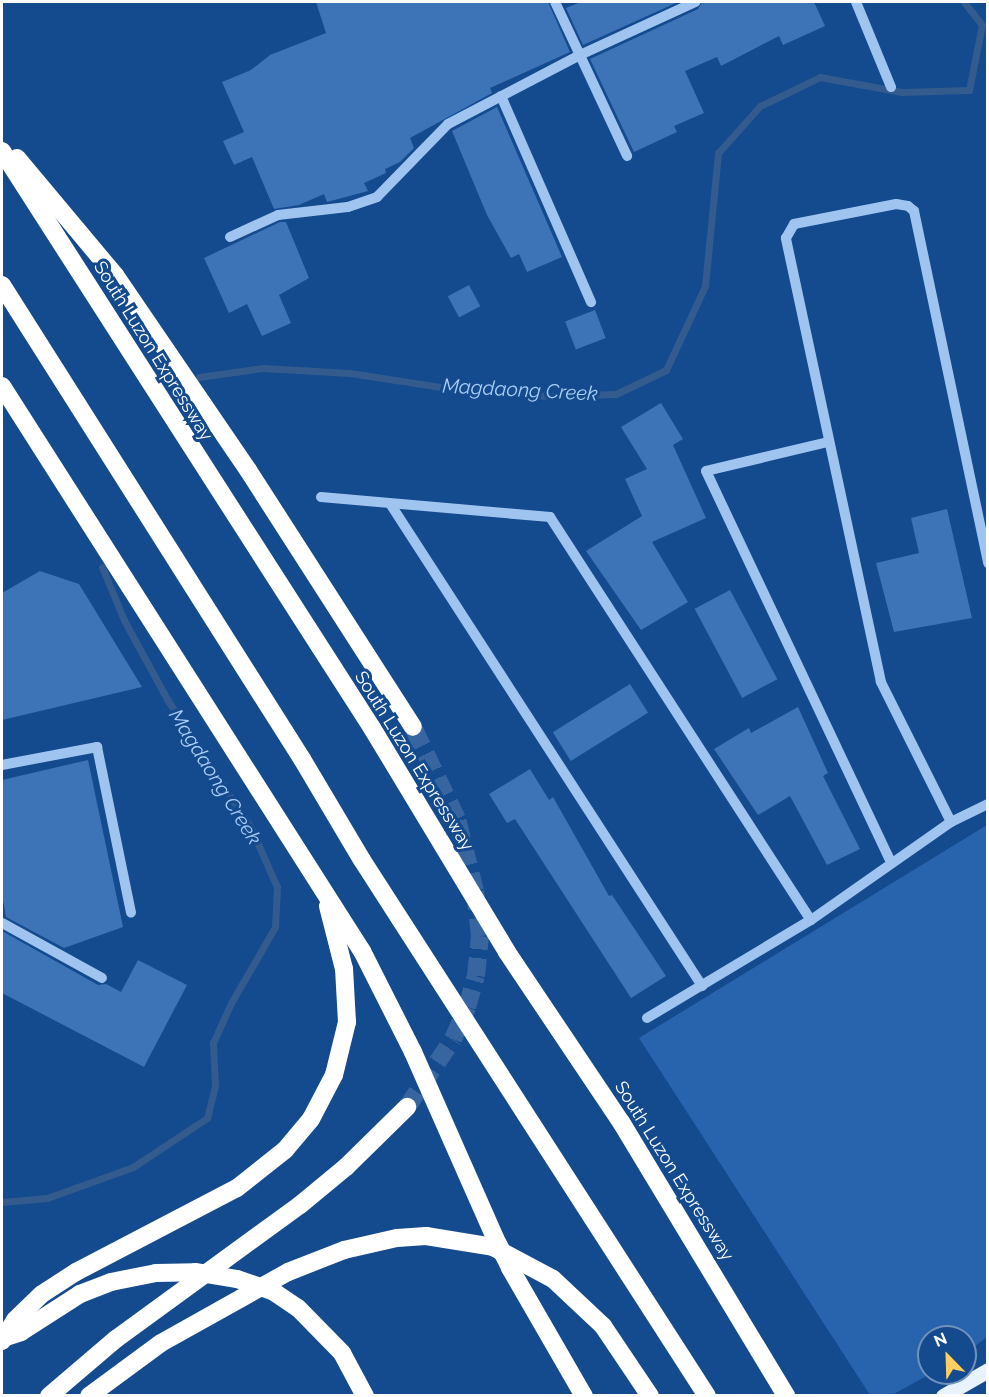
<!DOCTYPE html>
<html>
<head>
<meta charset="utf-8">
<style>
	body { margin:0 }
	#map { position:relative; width:989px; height:1397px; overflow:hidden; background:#144a8e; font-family:Raleway,sans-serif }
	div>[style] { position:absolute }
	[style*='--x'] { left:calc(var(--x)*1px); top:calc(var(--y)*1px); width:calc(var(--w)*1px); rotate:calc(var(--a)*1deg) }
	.green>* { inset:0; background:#2764ad }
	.stream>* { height:7px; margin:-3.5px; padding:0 3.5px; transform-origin:3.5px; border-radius:3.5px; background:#335b8d }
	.building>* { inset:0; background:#3d74b7; transform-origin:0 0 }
	.highway-tunnel>* { height:18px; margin-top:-9px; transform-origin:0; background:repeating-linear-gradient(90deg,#37659f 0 18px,transparent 0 27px) }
	.minor>* { height:10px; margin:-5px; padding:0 5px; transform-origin:5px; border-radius:5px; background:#a0c4f0 }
	.major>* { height:15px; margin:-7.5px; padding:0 7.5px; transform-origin:7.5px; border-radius:7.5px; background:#e9f2ff }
	.highway>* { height:18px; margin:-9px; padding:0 9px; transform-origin:9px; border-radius:9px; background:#fff }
	.highway-bridge>* { height:18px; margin:-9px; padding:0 9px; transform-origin:9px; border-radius:9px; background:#fff }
	span { translate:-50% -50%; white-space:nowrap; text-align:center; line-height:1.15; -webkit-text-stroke:6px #144a8e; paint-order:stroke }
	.street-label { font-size:18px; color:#fff }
	.water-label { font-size:20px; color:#abcff8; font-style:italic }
	.frame { position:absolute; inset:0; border:3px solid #fff; pointer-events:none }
	.north { position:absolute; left:917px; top:1325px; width:60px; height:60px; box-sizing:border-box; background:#144a8e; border:2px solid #7292bb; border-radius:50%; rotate:337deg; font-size:16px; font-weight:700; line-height:24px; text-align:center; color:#fff }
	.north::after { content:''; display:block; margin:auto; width:21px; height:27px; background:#ffd05f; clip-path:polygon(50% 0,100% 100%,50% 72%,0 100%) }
</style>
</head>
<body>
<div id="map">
	<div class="green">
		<div style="clip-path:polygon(987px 825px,987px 1337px,965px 1354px,965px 1337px,929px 1337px,929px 1373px,932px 1373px,892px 1395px,870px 1395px,639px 1038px)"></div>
	</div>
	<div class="stream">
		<div style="--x:199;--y:377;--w:65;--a:-8"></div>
		<div style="--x:263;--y:368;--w:87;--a:3.3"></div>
		<div style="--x:350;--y:373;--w:117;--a:8.8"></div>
		<div style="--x:466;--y:391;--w:83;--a:3.4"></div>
		<div style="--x:549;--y:396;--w:67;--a:-1.7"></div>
		<div style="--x:616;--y:394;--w:55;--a:-25.6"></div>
		<div style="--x:666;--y:370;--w:93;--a:-65.1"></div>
		<div style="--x:705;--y:286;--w:134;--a:-84.4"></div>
		<div style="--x:718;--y:153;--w:63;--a:-48.2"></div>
		<div style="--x:760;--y:106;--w:67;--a:-25.8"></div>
		<div style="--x:820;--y:77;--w:83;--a:10.4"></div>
		<div style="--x:902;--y:92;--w:67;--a:-1.7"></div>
		<div style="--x:969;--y:90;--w:66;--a:-78.7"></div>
		<div style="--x:982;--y:25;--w:29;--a:-128"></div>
		<div style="--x:2;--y:1202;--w:45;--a:-5.1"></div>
		<div style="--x:47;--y:1198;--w:91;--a:-19.8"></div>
		<div style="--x:133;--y:1167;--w:89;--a:-33.5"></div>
		<div style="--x:207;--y:1118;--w:33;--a:-76"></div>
		<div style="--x:215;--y:1086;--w:43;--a:-92.7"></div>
		<div style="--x:213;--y:1043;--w:44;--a:-65.8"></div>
		<div style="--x:231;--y:1003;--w:88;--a:-59.9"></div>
		<div style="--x:275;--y:927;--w:40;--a:-87.1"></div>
		<div style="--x:277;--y:887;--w:64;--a:-113.8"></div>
		<div style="--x:251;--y:828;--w:154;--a:-123.1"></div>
		<div style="--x:167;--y:699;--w:90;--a:-118.6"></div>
		<div style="--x:124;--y:620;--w:57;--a:-112.5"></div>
	</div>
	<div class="building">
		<div style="clip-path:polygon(316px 2px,548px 2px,570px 52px,490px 88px,492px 93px,410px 138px,414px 148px,400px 162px,385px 169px,386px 173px,364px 183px,368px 191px,327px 202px,324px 194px,299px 205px,274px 209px,252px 157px,234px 165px,223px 141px,244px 132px,222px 82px,251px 70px,270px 55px,326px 33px)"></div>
		<div style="clip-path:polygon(581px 2px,678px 2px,583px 45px,566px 8px)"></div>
		<div style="clip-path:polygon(702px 2px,814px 2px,825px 26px,783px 45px,779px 36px,721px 66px,717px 57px,685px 71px,704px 113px,674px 126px,677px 132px,634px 152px,590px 59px,698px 9px)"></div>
		<div style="clip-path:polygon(497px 107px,562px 257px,527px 272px,519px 254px,511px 258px,487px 215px,452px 131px)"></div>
		<div style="clip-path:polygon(280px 222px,286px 222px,309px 278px,279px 295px,291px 323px,262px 336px,247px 304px,229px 313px,204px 258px)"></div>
		<div style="left:469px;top:285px;width:24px;height:24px;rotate:62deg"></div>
		<div style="left:595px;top:310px;width:30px;height:32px;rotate:69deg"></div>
		<div style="clip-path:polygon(661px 403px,683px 439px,673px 445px,706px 518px,652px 542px,688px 602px,641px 630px,586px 551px,642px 516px,625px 479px,647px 469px,621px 427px)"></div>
		<div style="clip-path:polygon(947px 509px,972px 618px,894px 632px,876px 563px,919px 553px,911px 518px)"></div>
		<div style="clip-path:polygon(40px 571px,79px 584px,142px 687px,2px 720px,2px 593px)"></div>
		<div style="left:730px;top:590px;width:101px;height:40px;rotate:62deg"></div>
		<div style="left:630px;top:684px;width:34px;height:91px;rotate:58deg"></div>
		<div style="clip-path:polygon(798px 707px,828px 773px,823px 776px,860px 849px,827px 865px,790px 796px,758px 815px,714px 749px,749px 728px,751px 733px)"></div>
		<div style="clip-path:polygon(88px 760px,123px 927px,64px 948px,6px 917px,2px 895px,2px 780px)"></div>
		<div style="clip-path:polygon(530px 769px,549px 800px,553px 797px,609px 896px,612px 895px,666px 976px,631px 998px,515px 819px,507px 823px,489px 794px)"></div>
		<div style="clip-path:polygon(2px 931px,98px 985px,106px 984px,121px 992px,138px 960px,187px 985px,144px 1067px,2px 993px)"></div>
	</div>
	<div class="highway-tunnel">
		<div style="--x:407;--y:1107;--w:82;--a:-55.9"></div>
		<div style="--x:453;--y:1039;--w:35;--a:-66"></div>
		<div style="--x:467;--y:1007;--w:32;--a:-74"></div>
		<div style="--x:476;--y:976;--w:40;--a:-84.3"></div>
		<div style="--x:480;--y:936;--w:45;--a:-96.3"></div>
		<div style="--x:475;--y:891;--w:74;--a:-104"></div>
		<div style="--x:457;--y:819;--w:102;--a:-115.6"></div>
	</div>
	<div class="minor">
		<div style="--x:555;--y:2;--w:170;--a:64.9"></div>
		<div style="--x:856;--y:2;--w:92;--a:67.6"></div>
		<div style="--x:501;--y:96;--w:225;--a:66.4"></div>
		<div style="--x:230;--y:237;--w:53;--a:-24.6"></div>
		<div style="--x:278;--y:215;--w:70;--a:-6.5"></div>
		<div style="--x:348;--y:207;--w:31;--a:-19"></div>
		<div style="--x:377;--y:197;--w:102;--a:-45.8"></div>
		<div style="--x:448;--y:124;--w:149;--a:-27.6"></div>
		<div style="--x:580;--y:55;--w:127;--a:-24.7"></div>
		<div style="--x:828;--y:442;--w:125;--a:166.6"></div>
		<div style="--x:706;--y:471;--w:433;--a:64.7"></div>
		<div style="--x:321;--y:497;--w:230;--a:5"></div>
		<div style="--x:550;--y:517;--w:480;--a:57.1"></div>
		<div style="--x:391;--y:505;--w:573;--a:57.11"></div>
		<div style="--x:2;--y:765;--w:97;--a:-10.7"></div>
		<div style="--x:97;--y:747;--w:169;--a:78.4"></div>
		<div style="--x:951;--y:822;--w:157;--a:-116.6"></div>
		<div style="--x:881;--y:682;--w:454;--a:-102.1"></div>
		<div style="--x:786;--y:238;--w:16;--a:-60"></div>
		<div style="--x:794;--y:224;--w:104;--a:-11.1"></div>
		<div style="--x:896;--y:204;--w:12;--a:9"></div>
		<div style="--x:908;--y:206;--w:8;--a:40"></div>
		<div style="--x:914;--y:211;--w:360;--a:78.1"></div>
		<div style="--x:2;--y:923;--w:114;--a:28.8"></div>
		<div style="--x:647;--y:1018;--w:191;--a:-30.9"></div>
		<div style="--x:811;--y:920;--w:171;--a:-35"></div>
		<div style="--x:951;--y:822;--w:41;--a:-25.9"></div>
	</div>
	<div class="major">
		<div style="--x:943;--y:1396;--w:52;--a:-30"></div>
	</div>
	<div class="highway">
		<div style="--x:2;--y:151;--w:685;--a:57.33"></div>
		<div style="--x:372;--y:728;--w:262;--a:58.9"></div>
		<div style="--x:507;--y:952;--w:205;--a:56.2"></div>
		<div style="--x:621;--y:1122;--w:320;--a:58.9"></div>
		<div style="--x:17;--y:158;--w:153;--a:50.1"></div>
		<div style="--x:115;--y:275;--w:236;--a:55.7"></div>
		<div style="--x:248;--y:470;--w:305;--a:57.3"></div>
		<div style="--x:2;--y:285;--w:561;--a:57.67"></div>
		<div style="--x:302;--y:759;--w:117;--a:59.3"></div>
		<div style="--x:362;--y:860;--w:637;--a:57.23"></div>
		<div style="--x:2;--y:386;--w:670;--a:57.5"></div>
		<div style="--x:362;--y:951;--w:113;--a:63.2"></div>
		<div style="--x:413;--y:1052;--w:203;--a:66.2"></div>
		<div style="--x:510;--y:1268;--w:148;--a:60"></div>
		<div style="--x:298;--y:1308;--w:63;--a:45.6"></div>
		<div style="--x:342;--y:1353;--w:49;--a:61.9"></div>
		<div style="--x:3;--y:1338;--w:19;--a:-18"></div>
		<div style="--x:21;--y:1332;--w:70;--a:-32.8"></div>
		<div style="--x:80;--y:1294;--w:33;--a:-21"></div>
		<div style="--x:111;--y:1282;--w:46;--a:-11.3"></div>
		<div style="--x:2;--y:1341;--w:25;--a:-58"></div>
		<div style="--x:15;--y:1320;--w:37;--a:-44"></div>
		<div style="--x:42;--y:1294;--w:40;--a:-32.9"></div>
		<div style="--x:76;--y:1272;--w:182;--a:-27.6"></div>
		<div style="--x:237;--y:1188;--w:61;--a:-38.4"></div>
		<div style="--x:285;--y:1150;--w:40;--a:-50"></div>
		<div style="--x:311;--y:1119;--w:50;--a:-62.4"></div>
		<div style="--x:334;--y:1075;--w:55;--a:-76.2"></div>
		<div style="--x:347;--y:1022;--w:53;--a:-93.2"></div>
		<div style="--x:344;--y:969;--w:65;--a:-104.3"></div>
		<div style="--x:49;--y:1396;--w:88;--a:-40.4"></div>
		<div style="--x:116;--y:1339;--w:228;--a:-36.1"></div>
		<div style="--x:300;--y:1205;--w:60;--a:-39.6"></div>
		<div style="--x:346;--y:1167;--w:86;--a:-44.5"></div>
		<div style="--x:89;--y:1396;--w:89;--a:-36.4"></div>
		<div style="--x:161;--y:1343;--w:145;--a:-29.2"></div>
		<div style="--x:288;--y:1272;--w:60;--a:-21.4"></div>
		<div style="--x:344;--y:1250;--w:54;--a:-12.8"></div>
		<div style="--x:397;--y:1238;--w:29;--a:-4"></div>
		<div style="--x:426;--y:1236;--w:68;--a:9.3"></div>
		<div style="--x:493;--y:1247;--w:68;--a:28.1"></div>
		<div style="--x:553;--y:1279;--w:69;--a:43.2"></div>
		<div style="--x:603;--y:1326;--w:84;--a:56.1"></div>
	</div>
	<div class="highway-bridge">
		<div style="--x:495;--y:1238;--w:34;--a:63"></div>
		<div style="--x:156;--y:1273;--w:39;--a:-1"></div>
		<div style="--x:195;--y:1272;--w:43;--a:9.5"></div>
		<div style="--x:237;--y:1279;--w:39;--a:19"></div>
		<div style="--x:274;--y:1292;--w:29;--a:34"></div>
	</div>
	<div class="street-label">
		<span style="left:153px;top:351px;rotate:58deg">South Luzon Expressway</span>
		<span style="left:414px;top:761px;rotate:58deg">South Luzon Expressway</span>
		<span style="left:674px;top:1171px;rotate:58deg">South Luzon Expressway</span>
	</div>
	<div class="water-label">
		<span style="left:520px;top:390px;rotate:3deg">Magdaong Creek</span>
		<span style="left:215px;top:777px;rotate:58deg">Magdaong Creek</span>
	</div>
	<div class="frame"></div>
	<div class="north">N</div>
</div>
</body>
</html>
